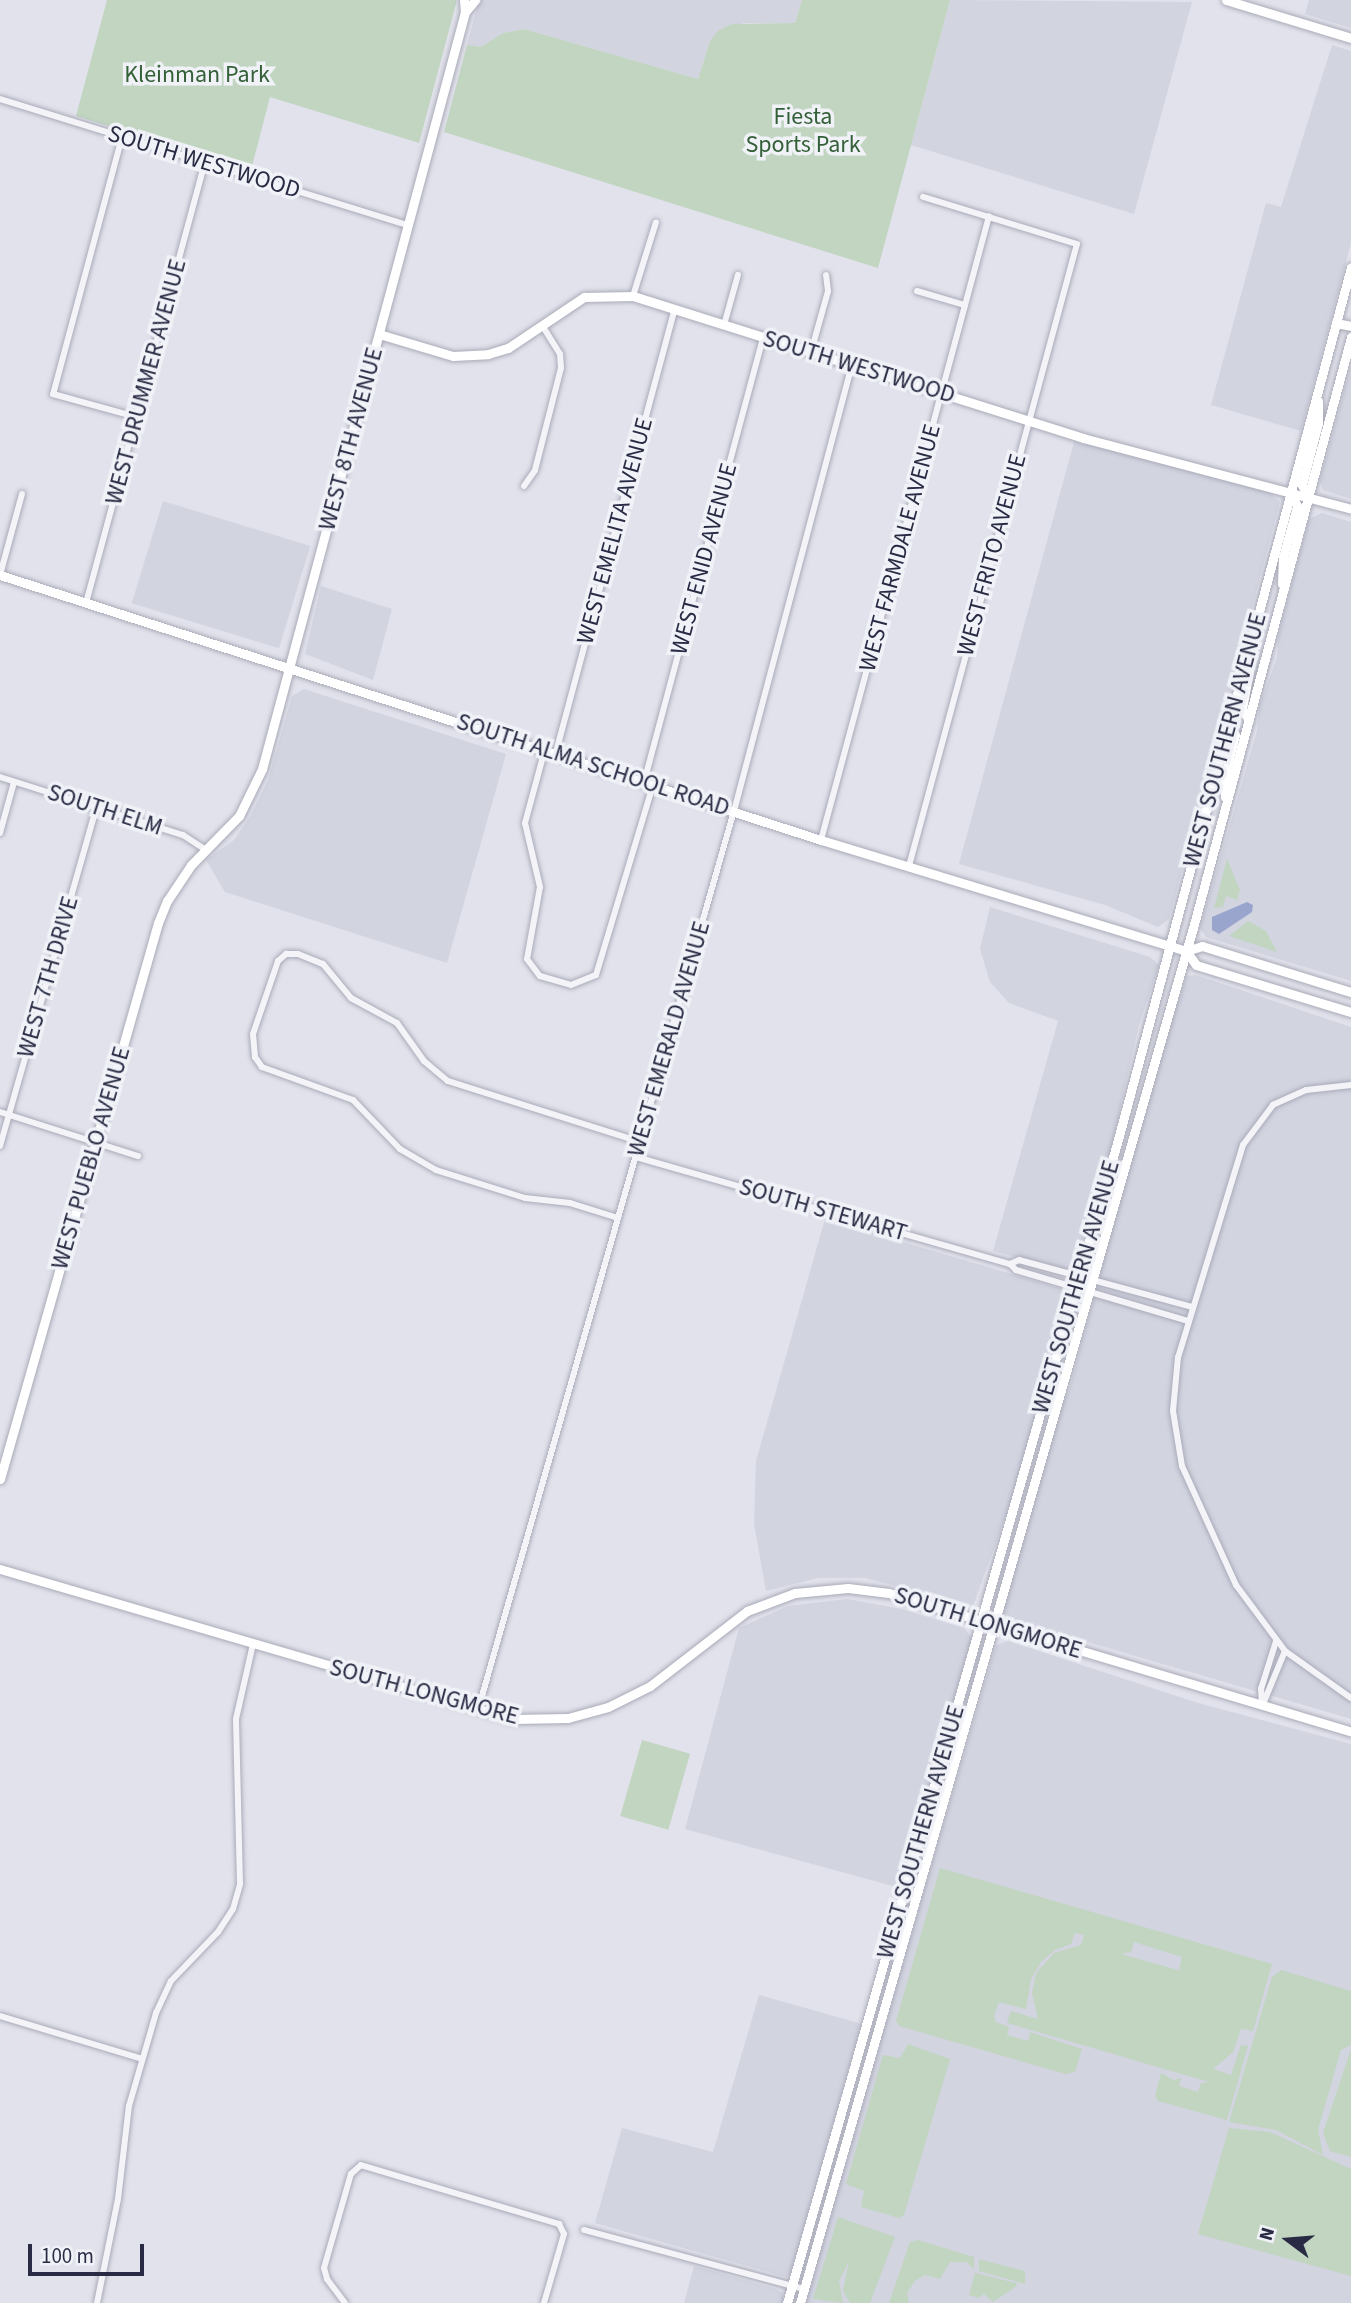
<!DOCTYPE html>
<html>
<head>
<meta charset="utf-8">
<style>
	body { margin:0 }
	#map { position:relative; width:1351px; height:2303px; overflow:hidden; background:#e1e2eb; font-family:"Source Sans 3",sans-serif }
	div>[style] { position:absolute }
	[style*='--x'] { left:calc(var(--x)*1px); top:calc(var(--y)*1px); width:calc(var(--w)*1px); rotate:calc(var(--a)*1deg) }
	.built>* { inset:0; background:#d2d4e0; transform-origin:0 0 }
	.green>* { inset:0; background:#c1d5c1; transform-origin:0 0 }
	.water>* { inset:0; background:#99a5cd }
	.roads { filter:drop-shadow(0 0 2px #aaabb9) drop-shadow(0 0 2px #aaabb9) }
	.street>* { height:6px; margin:-3px; padding:0 3px; transform-origin:3px; border-radius:3px; background:#f4f4f8 }
	.secondary>* { height:9px; margin:-4.5px; padding:0 4.5px; transform-origin:4.5px; border-radius:4.5px; background:#fff }
	span { translate:-50% -50%; white-space:nowrap; text-align:center; line-height:1.15; -webkit-text-stroke:7px #f0f2f8; paint-order:stroke }
	.park-label { font-size:24px; color:#346037 }
	.street-label { font-size:24px; color:#282b43 }
	.north { position:absolute; left:1253px; top:2205px; width:70px; height:70px; -webkit-text-stroke:5px #f0f2f8; paint-order:stroke; rotate:286deg; font-size:19px; font-weight:700; line-height:28px; text-align:center; color:#282b43 }
	.north::after { content:''; display:block; margin:auto; width:24px; height:32px; background:#282b43; clip-path:polygon(50% 0,100% 100%,50% 72%,0 100%) }
	.scale { position:absolute; left:28px; top:2244px; width:116px; height:32px; box-sizing:border-box; border:4px solid #282b43; border-top:0; padding-left:9px; font-size:21px; line-height:24px; white-space:nowrap; color:#282b43; -webkit-text-stroke:5px #f0f2f8; paint-order:stroke }
</style>
</head>
<body>
<div id="map">
	<div class="built">
		<div style="clip-path:polygon(479px 0,802px 0,795px 23px,743px 23px,710px 41px,698px 79px,524px 29px,503px 33px,481px 47px,467px 45px)"></div>
		<div style="clip-path:polygon(950px 0,1192px 2px,1134px 214px,911px 145px)"></div>
		<div style="clip-path:polygon(1309px 0,1351px 0,1351px 28px,1305px 14px)"></div>
		<div style="clip-path:polygon(1332px 45px,1351px 51px,1351px 243px,1301px 431px,1211px 405px,1266px 203px,1281px 207px)"></div>
		<div style="clip-path:polygon(1351px 366px,1351px 499px,1323px 490px,1320px 481px)"></div>
		<div style="clip-path:polygon(1074px 442px,1189px 467px,1270px 493px,1280px 502px,1169px 919px,1158px 927px,1105px 905px,959px 864px)"></div>
		<div style="left:163px;top:501px;width:154px;height:107px;rotate:17deg"></div>
		<div style="clip-path:polygon(1322px 513px,1351px 522px,1351px 981px,1206px 937px,1200px 928px,1257px 731px,1259px 707px,1277px 658px,1278px 637px,1309px 519px)"></div>
		<div style="clip-path:polygon(321px 586px,392px 609px,373px 680px,305px 654px)"></div>
		<div style="clip-path:polygon(304px 689px,506px 754px,447px 963px,225px 892px,206px 860px,234px 840px,249px 818px,268px 780px,292px 696px)"></div>
		<div style="clip-path:polygon(990px 907px,1150px 957px,1159px 965px,1139px 1025px,1110px 1153px,1072px 1272px,993px 1251px,1058px 1021px,1009px 1003px,990px 982px,980px 949px)"></div>
		<div style="clip-path:polygon(1196px 975px,1351px 1027px,1351px 1719px,1009px 1619px,1002px 1612px,1050px 1436px,1070px 1387px,1156px 1066px,1187px 976px)"></div>
		<div style="clip-path:polygon(825px 1219px,1069px 1291px,1014px 1493px,973px 1606px,865px 1578px,818px 1578px,766px 1591px,754px 1524px,756px 1461px)"></div>
		<div style="clip-path:polygon(847px 1599px,902px 1609px,964px 1628px,972px 1638px,900px 1888px,685px 1829px,739px 1628px,788px 1606px)"></div>
		<div style="clip-path:polygon(1008px 1641px,1198px 1703px,1351px 1744px,1351px 2303px,804px 2303px,996px 1645px)"></div>
		<div style="clip-path:polygon(759px 1995px,862px 2024px,791px 2274px,786px 2277px,595px 2223px,622px 2128px,713px 2152px)"></div>
		<div style="clip-path:polygon(694px 2266px,776px 2289px,783px 2293px,783px 2303px,684px 2303px)"></div>
	</div>
	<div class="green">
		<div style="clip-path:polygon(107px 0,457px 0,419px 143px,270px 97px,251px 170px,76px 116px)"></div>
		<div style="clip-path:polygon(802px 0,950px 0,878px 268px,444px 132px,467px 45px,481px 47px,503px 33px,524px 29px,698px 79px,710px 41px,719px 30px,732px 24px,795px 23px)"></div>
		<div style="clip-path:polygon(1227px 859px,1240px 890px,1237px 900px,1226px 896px,1223px 907px,1214px 908px)"></div>
		<div style="clip-path:polygon(1248px 921px,1266px 931px,1277px 952px,1229px 936px)"></div>
		<div style="left:642px;top:1740px;width:50px;height:79px;rotate:16deg"></div>
		<div style="clip-path:polygon(evenodd,940px 1868px,1272px 1964px,1253px 2031px,1241px 2029px,1233px 2052px,1213px 2069px,1231px 2075px,1241px 2045px,1248px 2046px,1227px 2120px,1158px 2101px,1155px 2096px,1161px 2073px,1174px 2080px,1181px 2078px,1179px 2086px,1198px 2092px,1201px 2083px,1209px 2082px,1007px 2023px,1011px 2011px,1038px 2019px,1032px 1993px,1036px 1973px,1054px 1953px,1081px 1945px,1084px 1935px,1075px 1933px,1071px 1944px,1055px 1950px,1041px 1962px,1031px 1979px,1026px 2009px,999px 2002px,994px 2016px,996px 2022px,1009px 2027px,1007px 2035px,1028px 2041px,1030px 2032px,1082px 2049px,1075px 2072px,1066px 2074px,899px 2026px,896px 2021px,940px 1868px,1134px 1942px,1182px 1957px,1179px 1969px,1182px 1971px,1121px 1954px,1131px 1952px,1134px 1942px)"></div>
		<div style="clip-path:polygon(1281px 1970px,1351px 1991px,1351px 2045px,1341px 2050px,1318px 2130px,1323px 2155px,1276px 2130px,1229px 2122px,1272px 1977px)"></div>
		<div style="clip-path:polygon(908px 2044px,950px 2059px,904px 2215px,899px 2218px,861px 2207px,864px 2191px,846px 2184px,883px 2055px,900px 2058px)"></div>
		<div style="clip-path:polygon(1351px 2049px,1351px 2157px,1330px 2151px,1323px 2133px)"></div>
		<div style="clip-path:polygon(1229px 2128px,1270px 2132px,1351px 2169px,1351px 2276px,1198px 2234px)"></div>
		<div style="clip-path:polygon(838px 2217px,895px 2237px,870px 2303px,850px 2303px,843px 2291px,849px 2261px,839px 2281px,843px 2303px,813px 2299px)"></div>
		<div style="clip-path:polygon(918px 2240px,974px 2257px,974px 2269px,966px 2262px,950px 2262px,940px 2279px,925px 2275px,915px 2281px,907px 2293px,909px 2303px,889px 2303px,910px 2242px)"></div>
		<div style="clip-path:polygon(979px 2259px,1025px 2271px,1025px 2284px,979px 2271px)"></div>
		<div style="clip-path:polygon(975px 2273px,1016px 2283px,1017px 2286px,993px 2302px,984px 2294px,979px 2298px,969px 2295px)"></div>
	</div>
	<div class="water">
		<div style="clip-path:polygon(1247px 902px,1253px 905px,1252px 912px,1219px 934px,1212px 930px,1212px 917px)"></div>
	</div>
	<div class="roads">
		<div class="street">
			<div style="--x:0;--y:99;--w:427;--a:17.2"></div>
			<div style="--x:122;--y:137;--w:266;--a:105"></div>
			<div style="--x:53;--y:394;--w:86;--a:15.5"></div>
			<div style="--x:917;--y:291;--w:50;--a:16.3"></div>
			<div style="--x:633;--y:296;--w:77;--a:-72.7"></div>
			<div style="--x:724;--y:325;--w:52;--a:-74.4"></div>
			<div style="--x:811;--y:352;--w:63;--a:-74.4"></div>
			<div style="--x:828;--y:291;--w:16;--a:-97"></div>
			<div style="--x:524;--y:486;--w:19;--a:-55"></div>
			<div style="--x:535;--y:470;--w:105;--a:-75.7"></div>
			<div style="--x:561;--y:368;--w:14;--a:-94"></div>
			<div style="--x:560;--y:354;--w:34;--a:-122"></div>
			<div style="--x:0;--y:575;--w:84;--a:-74.8"></div>
			<div style="--x:86;--y:603;--w:457;--a:-74.9"></div>
			<div style="--x:545;--y:749;--w:77;--a:105.1"></div>
			<div style="--x:525;--y:823;--w:66;--a:76.8"></div>
			<div style="--x:540;--y:887;--w:73;--a:100.2"></div>
			<div style="--x:527;--y:959;--w:21;--a:53"></div>
			<div style="--x:540;--y:976;--w:32;--a:16"></div>
			<div style="--x:571;--y:985;--w:27;--a:-22"></div>
			<div style="--x:596;--y:975;--w:198;--a:-73.3"></div>
			<div style="--x:556;--y:752;--w:459;--a:-75"></div>
			<div style="--x:0;--y:777;--w:192;--a:17.6"></div>
			<div style="--x:183;--y:835;--w:27;--a:33"></div>
			<div style="--x:644;--y:782;--w:461;--a:-75"></div>
			<div style="--x:0;--y:833;--w:53;--a:-74.6"></div>
			<div style="--x:821;--y:840;--w:646;--a:-74.93"></div>
			<div style="--x:909;--y:866;--w:644;--a:-74.89"></div>
			<div style="--x:1077;--y:244;--w:161;--a:-163"></div>
			<div style="--x:1351;--y:1085;--w:45;--a:173.7"></div>
			<div style="--x:1306;--y:1090;--w:36;--a:156"></div>
			<div style="--x:1273;--y:1105;--w:50;--a:126.9"></div>
			<div style="--x:1243;--y:1145;--w:222;--a:107"></div>
			<div style="--x:1178;--y:1357;--w:54;--a:95.3"></div>
			<div style="--x:1173;--y:1411;--w:56;--a:80.7"></div>
			<div style="--x:1182;--y:1466;--w:131;--a:65.6"></div>
			<div style="--x:1236;--y:1585;--w:82;--a:53.4"></div>
			<div style="--x:1285;--y:1651;--w:81;--a:35.5"></div>
			<div style="--x:0;--y:1112;--w:145;--a:17.7"></div>
			<div style="--x:0;--y:1146;--w:351;--a:-74.1"></div>
			<div style="--x:636;--y:1157;--w:389;--a:16"></div>
			<div style="--x:1010;--y:1264;--w:8;--a:45"></div>
			<div style="--x:1016;--y:1270;--w:179;--a:16.5"></div>
			<div style="--x:618;--y:1218;--w:50;--a:-162.6"></div>
			<div style="--x:570;--y:1203;--w:45;--a:-173.7"></div>
			<div style="--x:525;--y:1198;--w:93;--a:-162.5"></div>
			<div style="--x:436;--y:1170;--w:42;--a:-149.7"></div>
			<div style="--x:400;--y:1149;--w:68;--a:-133.8"></div>
			<div style="--x:353;--y:1100;--w:97;--a:-160.1"></div>
			<div style="--x:262;--y:1067;--w:12;--a:-125"></div>
			<div style="--x:255;--y:1057;--w:23;--a:-95"></div>
			<div style="--x:253;--y:1034;--w:77;--a:-71.1"></div>
			<div style="--x:278;--y:961;--w:11;--a:-41"></div>
			<div style="--x:286;--y:954;--w:12;--a:0"></div>
			<div style="--x:298;--y:954;--w:27;--a:22"></div>
			<div style="--x:323;--y:964;--w:44;--a:50.5"></div>
			<div style="--x:351;--y:998;--w:52;--a:28.5"></div>
			<div style="--x:397;--y:1023;--w:47;--a:54.6"></div>
			<div style="--x:424;--y:1061;--w:31;--a:40"></div>
			<div style="--x:448;--y:1081;--w:201;--a:17.6"></div>
			<div style="--x:1010;--y:1264;--w:10;--a:-24"></div>
			<div style="--x:1019;--y:1260;--w:179;--a:15.2"></div>
			<div style="--x:1263;--y:1704;--w:57;--a:-67.5"></div>
			<div style="--x:1262;--y:1706;--w:17;--a:-93"></div>
			<div style="--x:1261;--y:1689;--w:50;--a:-72.6"></div>
			<div style="--x:478;--y:1710;--w:935;--a:-74.11"></div>
			<div style="--x:734;--y:811;--w:461;--a:-75.2"></div>
			<div style="--x:0;--y:2016;--w:148;--a:16.8"></div>
			<div style="--x:584;--y:2230;--w:228;--a:15"></div>
			<div style="--x:97;--y:2303;--w:106;--a:-78.6"></div>
			<div style="--x:118;--y:2199;--w:94;--a:-83.3"></div>
			<div style="--x:129;--y:2106;--w:97;--a:-73.8"></div>
			<div style="--x:156;--y:2013;--w:35;--a:-65"></div>
			<div style="--x:171;--y:1981;--w:68;--a:-46.2"></div>
			<div style="--x:218;--y:1932;--w:27;--a:-57"></div>
			<div style="--x:233;--y:1909;--w:26;--a:-74"></div>
			<div style="--x:240;--y:1884;--w:165;--a:-91.4"></div>
			<div style="--x:236;--y:1719;--w:77;--a:-77.2"></div>
			<div style="--x:345;--y:2303;--w:30;--a:-127"></div>
			<div style="--x:327;--y:2279;--w:11;--a:-105"></div>
			<div style="--x:324;--y:2268;--w:98;--a:-74"></div>
			<div style="--x:351;--y:2174;--w:13;--a:-42"></div>
			<div style="--x:361;--y:2165;--w:207;--a:16.6"></div>
			<div style="--x:559;--y:2224;--w:11;--a:63"></div>
			<div style="--x:564;--y:2234;--w:72;--a:106.2"></div>
		</div>
		<div class="secondary">
			<div style="--x:1226;--y:0;--w:131;--a:16.9"></div>
			<div style="--x:465;--y:12;--w:16;--a:-50"></div>
			<div style="--x:1336;--y:323;--w:15;--a:11"></div>
			<div style="--x:379;--y:334;--w:77;--a:16.6"></div>
			<div style="--x:453;--y:356;--w:35;--a:-3"></div>
			<div style="--x:488;--y:354;--w:21;--a:-17"></div>
			<div style="--x:508;--y:348;--w:92;--a:-33.9"></div>
			<div style="--x:584;--y:297;--w:49;--a:-1.2"></div>
			<div style="--x:633;--y:296;--w:472;--a:17.5"></div>
			<div style="--x:1083;--y:438;--w:277;--a:14.8"></div>
			<div style="--x:1308;--y:496;--w:13;--a:-119"></div>
			<div style="--x:1302;--y:485;--w:64;--a:-75.5"></div>
			<div style="--x:1318;--y:423;--w:22;--a:-90"></div>
			<div style="--x:0;--y:575;--w:863;--a:17.89"></div>
			<div style="--x:821;--y:840;--w:382;--a:16.9"></div>
			<div style="--x:1186;--y:951;--w:17;--a:-17"></div>
			<div style="--x:1202;--y:946;--w:156;--a:17.2"></div>
			<div style="--x:1282;--y:584;--w:27;--a:-88"></div>
			<div style="--x:1283;--y:557;--w:53;--a:-74.6"></div>
			<div style="--x:1297;--y:506;--w:15;--a:-113"></div>
			<div style="--x:1249;--y:720;--w:13;--a:-122"></div>
			<div style="--x:1242;--y:709;--w:63;--a:-79.9"></div>
			<div style="--x:1225;--y:797;--w:22;--a:-90"></div>
			<div style="--x:1225;--y:775;--w:41;--a:-76"></div>
			<div style="--x:1235;--y:735;--w:15;--a:-113"></div>
			<div style="--x:1186;--y:951;--w:17;--a:54"></div>
			<div style="--x:1196;--y:965;--w:162;--a:16.9"></div>
			<div style="--x:0;--y:1479;--w:578;--a:-74.14"></div>
			<div style="--x:158;--y:923;--w:24;--a:-68"></div>
			<div style="--x:167;--y:901;--w:43;--a:-56.3"></div>
			<div style="--x:191;--y:865;--w:69;--a:-45.6"></div>
			<div style="--x:239;--y:816;--w:52;--a:-63.9"></div>
			<div style="--x:262;--y:769;--w:784;--a:-74.99"></div>
			<div style="--x:465;--y:12;--w:12;--a:-95"></div>
			<div style="--x:0;--y:1569;--w:534;--a:16.3"></div>
			<div style="--x:513;--y:1719;--w:55;--a:-1"></div>
			<div style="--x:568;--y:1718;--w:41;--a:-15.4"></div>
			<div style="--x:608;--y:1707;--w:47;--a:-26.6"></div>
			<div style="--x:650;--y:1686;--w:123;--a:-37.7"></div>
			<div style="--x:747;--y:1611;--w:51;--a:-20.6"></div>
			<div style="--x:795;--y:1593;--w:53;--a:-5.4"></div>
			<div style="--x:848;--y:1588;--w:41;--a:7"></div>
			<div style="--x:889;--y:1593;--w:482;--a:16.7"></div>
			<div style="--x:787;--y:2303;--w:1213;--a:-74.12"></div>
			<div style="--x:1119;--y:1136;--w:899;--a:-75.05"></div>
			<div style="--x:800;--y:2303;--w:1430;--a:-74.05"></div>
			<div style="--x:1193;--y:928;--w:612;--a:-75.03"></div>
		</div>
	</div>
	<div class="park-label">
		<span style="left:197px;top:75px">Kleinman Park</span>
		<span style="left:803px;top:131px">Fiesta<br>Sports Park</span>
	</div>
	<div class="street-label">
		<span style="left:204px;top:162px;rotate:17deg">SOUTH WESTWOOD</span>
		<span style="left:859px;top:367px;rotate:17deg">SOUTH WESTWOOD</span>
		<span style="left:146px;top:382px;rotate:-75deg">WEST DRUMMER AVENUE</span>
		<span style="left:351px;top:439px;rotate:-75deg">WEST 8TH AVENUE</span>
		<span style="left:615px;top:531px;rotate:-75deg">WEST EMELITA AVENUE</span>
		<span style="left:900px;top:548px;rotate:-75deg">WEST FARMDALE AVENUE</span>
		<span style="left:992px;top:555px;rotate:-75deg">WEST FRITO AVENUE</span>
		<span style="left:704px;top:559px;rotate:-75deg">WEST ENID AVENUE</span>
		<span style="left:1225px;top:740px;rotate:-75deg">WEST SOUTHERN AVENUE</span>
		<span style="left:593px;top:765px;rotate:18deg">SOUTH ALMA SCHOOL ROAD</span>
		<span style="left:105px;top:810px;rotate:18deg">SOUTH ELM</span>
		<span style="left:48px;top:977px;rotate:-74deg">WEST 7TH DRIVE</span>
		<span style="left:669px;top:1039px;rotate:-74deg">WEST EMERALD AVENUE</span>
		<span style="left:91px;top:1158px;rotate:-74deg">WEST PUEBLO AVENUE</span>
		<span style="left:823px;top:1210px;rotate:16deg">SOUTH STEWART</span>
		<span style="left:1076px;top:1287px;rotate:-74deg">WEST SOUTHERN AVENUE</span>
		<span style="left:988px;top:1623px;rotate:17deg">SOUTH LONGMORE</span>
		<span style="left:424px;top:1692px;rotate:15deg">SOUTH LONGMORE</span>
		<span style="left:921px;top:1832px;rotate:-74deg">WEST SOUTHERN AVENUE</span>
	</div>
	<div class="north">N</div>
	<div class="scale">100 m</div>
</div>
</body>
</html>
